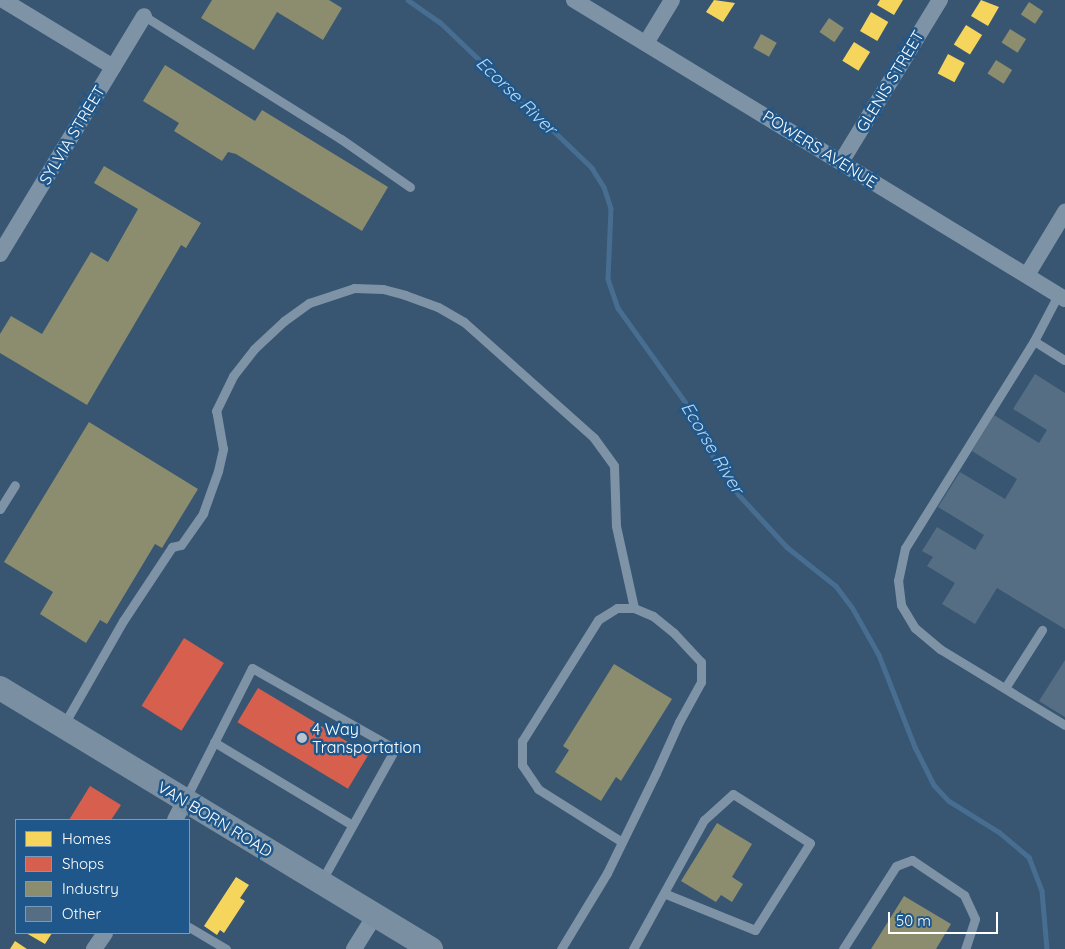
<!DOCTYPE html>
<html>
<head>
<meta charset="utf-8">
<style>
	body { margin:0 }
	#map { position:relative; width:1065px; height:949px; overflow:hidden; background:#385672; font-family:Quicksand,sans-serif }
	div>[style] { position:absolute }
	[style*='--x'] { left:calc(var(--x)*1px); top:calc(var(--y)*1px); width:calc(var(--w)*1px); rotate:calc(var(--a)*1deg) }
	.homes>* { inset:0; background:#f6d55c; transform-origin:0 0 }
	.shops>* { inset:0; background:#d6604d; transform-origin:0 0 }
	.industry>* { inset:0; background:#8c8c6e; transform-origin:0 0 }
	.stream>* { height:4.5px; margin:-2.25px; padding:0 2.25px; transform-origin:2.25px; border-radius:2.25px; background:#476e91 }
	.building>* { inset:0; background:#556e84 }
	.service>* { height:9px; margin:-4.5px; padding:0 4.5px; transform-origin:4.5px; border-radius:4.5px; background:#7f93a6 }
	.minor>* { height:16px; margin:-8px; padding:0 8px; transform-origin:8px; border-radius:8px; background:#7f93a6 }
	.secondary>* { height:24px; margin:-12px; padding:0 12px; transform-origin:12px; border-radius:12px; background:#7a90a2 }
	.dots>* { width:14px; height:14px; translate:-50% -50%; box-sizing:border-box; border:2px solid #1f578a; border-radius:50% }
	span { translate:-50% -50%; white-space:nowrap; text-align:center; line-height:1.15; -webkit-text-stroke:5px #1f578a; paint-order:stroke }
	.street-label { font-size:16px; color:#fff }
	.poi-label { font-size:16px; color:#fff }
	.left { translate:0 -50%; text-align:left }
	.water-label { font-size:18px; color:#b6d7f2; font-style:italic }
	.legend { position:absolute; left:15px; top:819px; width:175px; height:115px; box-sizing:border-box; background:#1f578a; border:1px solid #799ab9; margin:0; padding:6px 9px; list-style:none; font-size:15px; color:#fff }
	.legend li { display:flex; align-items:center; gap:10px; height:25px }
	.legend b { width:25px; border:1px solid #799ab9 }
	.scale { position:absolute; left:888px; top:912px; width:110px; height:22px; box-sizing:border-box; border:2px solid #fff; border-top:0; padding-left:6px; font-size:15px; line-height:18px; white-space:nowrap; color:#fff; -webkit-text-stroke:4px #1f578a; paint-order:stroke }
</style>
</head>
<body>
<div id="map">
	<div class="homes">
		<div style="clip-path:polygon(714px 0,735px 3px,723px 22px,706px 12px)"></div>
		<div style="clip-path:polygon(880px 0,903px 0,894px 15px,877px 5px)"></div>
		<div style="clip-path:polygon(981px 0,999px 7px,988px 26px,971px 16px)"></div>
		<div style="left:871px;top:12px;width:20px;height:22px;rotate:30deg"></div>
		<div style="left:966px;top:25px;width:19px;height:23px;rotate:32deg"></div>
		<div style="left:854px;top:42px;width:19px;height:22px;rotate:32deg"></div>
		<div style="left:948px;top:54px;width:19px;height:22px;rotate:28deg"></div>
		<div style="clip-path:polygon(236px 877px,249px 885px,240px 898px,245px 901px,224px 933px,220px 930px,217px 935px,204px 926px)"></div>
		<div style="clip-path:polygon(26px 933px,52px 933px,45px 944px)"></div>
		<div style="clip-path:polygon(15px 941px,27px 949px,10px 949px)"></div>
	</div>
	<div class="shops">
		<div style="left:184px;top:638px;width:47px;height:80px;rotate:32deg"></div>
		<div style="left:258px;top:688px;width:129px;height:40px;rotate:31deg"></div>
		<div style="clip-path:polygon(90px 786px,121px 805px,111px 820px,69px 820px)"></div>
	</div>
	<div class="industry">
		<div style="clip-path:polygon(212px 0,329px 0,342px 8px,323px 40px,277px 12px,254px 50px,201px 18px)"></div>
		<div style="left:1029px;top:2px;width:17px;height:15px;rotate:33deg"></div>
		<div style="left:829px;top:18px;width:18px;height:17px;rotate:34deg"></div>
		<div style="left:1010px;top:29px;width:19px;height:16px;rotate:32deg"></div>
		<div style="left:761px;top:34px;width:18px;height:16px;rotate:29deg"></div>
		<div style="left:996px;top:60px;width:19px;height:16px;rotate:32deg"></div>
		<div style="clip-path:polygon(165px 65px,255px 121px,262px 110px,388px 187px,362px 231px,236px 154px,228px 152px,222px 161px,174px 131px,179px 123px,143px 101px)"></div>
		<div style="clip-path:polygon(104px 166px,201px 223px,186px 248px,181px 245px,87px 405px,0 353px,0 334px,11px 316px,42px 334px,91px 252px,108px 262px,138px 209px,94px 183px)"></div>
		<div style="clip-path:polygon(89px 422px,198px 489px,162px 548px,155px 544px,107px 624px,100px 620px,86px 643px,40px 614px,53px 592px,4px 562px)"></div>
		<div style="clip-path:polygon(614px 664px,672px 699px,621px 781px,616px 777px,601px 801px,555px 772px,569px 750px,563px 746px)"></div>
		<div style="clip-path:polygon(717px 823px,752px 844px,732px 877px,743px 884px,732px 902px,721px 895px,716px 902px,681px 881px)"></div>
		<div style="clip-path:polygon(904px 896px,951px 924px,936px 949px,871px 949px)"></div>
	</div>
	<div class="stream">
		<div style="--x:408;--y:0;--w:39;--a:35"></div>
		<div style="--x:440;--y:22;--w:211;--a:43.8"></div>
		<div style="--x:592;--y:168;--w:22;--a:58"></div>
		<div style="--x:604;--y:187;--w:22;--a:72"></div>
		<div style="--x:611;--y:208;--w:71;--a:92.4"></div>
		<div style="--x:608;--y:279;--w:31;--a:71"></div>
		<div style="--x:618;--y:308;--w:122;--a:54.4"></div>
		<div style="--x:689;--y:407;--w:61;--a:63.9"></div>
		<div style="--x:716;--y:462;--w:40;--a:55.1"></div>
		<div style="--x:739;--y:495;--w:71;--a:47.3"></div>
		<div style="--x:787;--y:547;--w:63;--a:38.5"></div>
		<div style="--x:836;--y:586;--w:26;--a:53"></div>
		<div style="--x:852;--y:607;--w:55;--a:60.6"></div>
		<div style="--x:879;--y:655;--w:99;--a:68.6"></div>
		<div style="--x:915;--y:747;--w:42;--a:63.4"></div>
		<div style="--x:934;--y:785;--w:22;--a:47"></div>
		<div style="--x:949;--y:801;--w:59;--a:31.8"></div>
		<div style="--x:999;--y:832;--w:39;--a:40"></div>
		<div style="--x:1029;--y:857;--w:36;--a:69"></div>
		<div style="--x:1042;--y:891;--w:58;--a:85.1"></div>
	</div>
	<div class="building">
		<div style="clip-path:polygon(1035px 374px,1065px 393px,1065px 629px,997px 588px,975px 624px,942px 604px,955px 583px,927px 566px,933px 557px,922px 551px,937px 527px,975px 550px,984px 535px,938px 507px,960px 472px,1005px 499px,1017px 479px,972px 451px,994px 415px,1039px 443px,1047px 430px,1013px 409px)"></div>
		<div style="clip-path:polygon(1065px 660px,1065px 717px,1039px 701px)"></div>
	</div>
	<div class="service">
		<div style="--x:144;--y:16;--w:232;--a:32"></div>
		<div style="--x:341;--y:139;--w:84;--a:34.8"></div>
		<div style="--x:1058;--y:295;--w:52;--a:117.6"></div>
		<div style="--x:1034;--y:341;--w:244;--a:121.9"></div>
		<div style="--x:905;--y:548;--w:33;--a:102"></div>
		<div style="--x:898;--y:580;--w:25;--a:83"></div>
		<div style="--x:901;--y:605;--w:27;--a:59"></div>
		<div style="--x:915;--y:628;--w:33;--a:40"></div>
		<div style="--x:940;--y:649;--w:146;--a:31.3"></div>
		<div style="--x:1034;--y:341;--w:36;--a:32"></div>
		<div style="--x:0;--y:509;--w:28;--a:-58"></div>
		<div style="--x:1005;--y:688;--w:69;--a:-57.5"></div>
		<div style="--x:63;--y:726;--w:121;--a:-60.3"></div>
		<div style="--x:123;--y:621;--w:89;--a:-56.5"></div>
		<div style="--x:172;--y:547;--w:9;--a:-13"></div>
		<div style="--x:181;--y:545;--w:39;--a:-55"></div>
		<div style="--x:203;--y:513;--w:45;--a:-70.3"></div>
		<div style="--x:218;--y:471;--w:23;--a:-77"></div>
		<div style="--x:223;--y:449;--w:39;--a:-100"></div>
		<div style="--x:216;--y:411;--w:39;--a:-64"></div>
		<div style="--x:233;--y:376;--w:34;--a:-52"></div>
		<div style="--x:254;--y:349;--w:41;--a:-43"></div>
		<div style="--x:284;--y:321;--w:31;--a:-36"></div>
		<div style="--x:309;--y:303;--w:47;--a:-18.4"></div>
		<div style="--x:354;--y:288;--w:29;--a:2"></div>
		<div style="--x:383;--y:289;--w:23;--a:15"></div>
		<div style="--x:405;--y:295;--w:35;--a:20"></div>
		<div style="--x:438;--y:307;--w:30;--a:30"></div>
		<div style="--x:464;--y:322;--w:174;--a:41.7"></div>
		<div style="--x:594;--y:438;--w:34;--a:54"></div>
		<div style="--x:614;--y:466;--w:60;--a:88.1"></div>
		<div style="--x:616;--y:526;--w:84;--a:77.6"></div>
		<div style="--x:214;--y:742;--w:161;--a:31"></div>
		<div style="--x:185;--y:800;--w:148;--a:-63.1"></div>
		<div style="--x:252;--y:668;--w:164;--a:29.5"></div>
		<div style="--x:395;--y:749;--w:152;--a:119.1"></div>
		<div style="--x:189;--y:927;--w:43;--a:30.7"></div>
		<div style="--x:561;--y:949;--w:89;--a:-58.8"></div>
		<div style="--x:607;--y:873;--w:111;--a:-63.9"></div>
		<div style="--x:656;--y:773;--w:56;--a:-65.7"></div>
		<div style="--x:679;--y:722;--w:46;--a:-61.2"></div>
		<div style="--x:701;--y:682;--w:20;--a:-90"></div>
		<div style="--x:701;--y:662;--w:40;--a:-133"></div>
		<div style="--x:674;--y:633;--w:27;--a:-141"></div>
		<div style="--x:653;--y:616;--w:21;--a:-157"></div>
		<div style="--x:634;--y:608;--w:17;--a:180"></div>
		<div style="--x:617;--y:608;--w:22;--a:148"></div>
		<div style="--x:598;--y:620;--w:143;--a:122.1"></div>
		<div style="--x:522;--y:741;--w:24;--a:90"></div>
		<div style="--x:522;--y:765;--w:29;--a:56"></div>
		<div style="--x:538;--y:789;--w:99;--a:32.2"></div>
		<div style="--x:633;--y:949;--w:147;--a:-61.2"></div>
		<div style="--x:704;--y:820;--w:39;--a:-42"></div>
		<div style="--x:733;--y:794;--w:91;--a:32.5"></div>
		<div style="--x:810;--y:843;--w:103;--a:122.3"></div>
		<div style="--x:755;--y:930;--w:96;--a:-158"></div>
		<div style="--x:843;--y:949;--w:98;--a:-57.4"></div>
		<div style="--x:896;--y:866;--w:17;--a:-21"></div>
		<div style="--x:912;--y:860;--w:63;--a:33.9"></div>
		<div style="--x:964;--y:895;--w:26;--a:65"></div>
		<div style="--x:975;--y:919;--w:32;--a:108"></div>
	</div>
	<div class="minor">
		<div style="--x:3;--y:0;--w:129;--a:31.3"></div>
		<div style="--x:574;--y:0;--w:575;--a:31.34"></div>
		<div style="--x:646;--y:43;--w:50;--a:-58.8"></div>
		<div style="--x:841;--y:162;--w:190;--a:-58.6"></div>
		<div style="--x:0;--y:254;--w:278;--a:-58.8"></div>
		<div style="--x:1027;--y:275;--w:74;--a:-58.9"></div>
		<div style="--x:175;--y:820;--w:22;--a:-63"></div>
		<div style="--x:94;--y:949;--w:19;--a:-55"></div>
		<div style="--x:354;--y:949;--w:40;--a:-58"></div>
	</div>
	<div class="secondary">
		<div style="--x:0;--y:688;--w:504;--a:31.2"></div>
	</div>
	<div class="dots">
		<div style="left:302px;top:738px;background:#b9c4ce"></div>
	</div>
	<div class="street-label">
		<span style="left:890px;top:81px;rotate:-59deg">GLENIS STREET</span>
		<span style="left:72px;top:135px;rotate:-59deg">SYLVIA STREET</span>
		<span style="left:820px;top:149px;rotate:32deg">POWERS AVENUE</span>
		<span style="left:215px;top:819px;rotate:31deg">VAN BORN ROAD</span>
	</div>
	<div class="poi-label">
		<span class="left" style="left:312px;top:738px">4 Way<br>Transportation</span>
	</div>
	<div class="water-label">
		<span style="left:516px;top:96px;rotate:44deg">Ecorse River</span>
		<span style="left:712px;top:448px;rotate:59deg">Ecorse River</span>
	</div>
	<ul class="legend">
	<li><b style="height:14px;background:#f6d55c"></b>Homes</li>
	<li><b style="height:14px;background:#d6604d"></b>Shops</li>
	<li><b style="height:14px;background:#8c8c6e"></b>Industry</li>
	<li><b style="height:14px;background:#556e84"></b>Other</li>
	</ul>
	<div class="scale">50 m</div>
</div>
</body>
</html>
